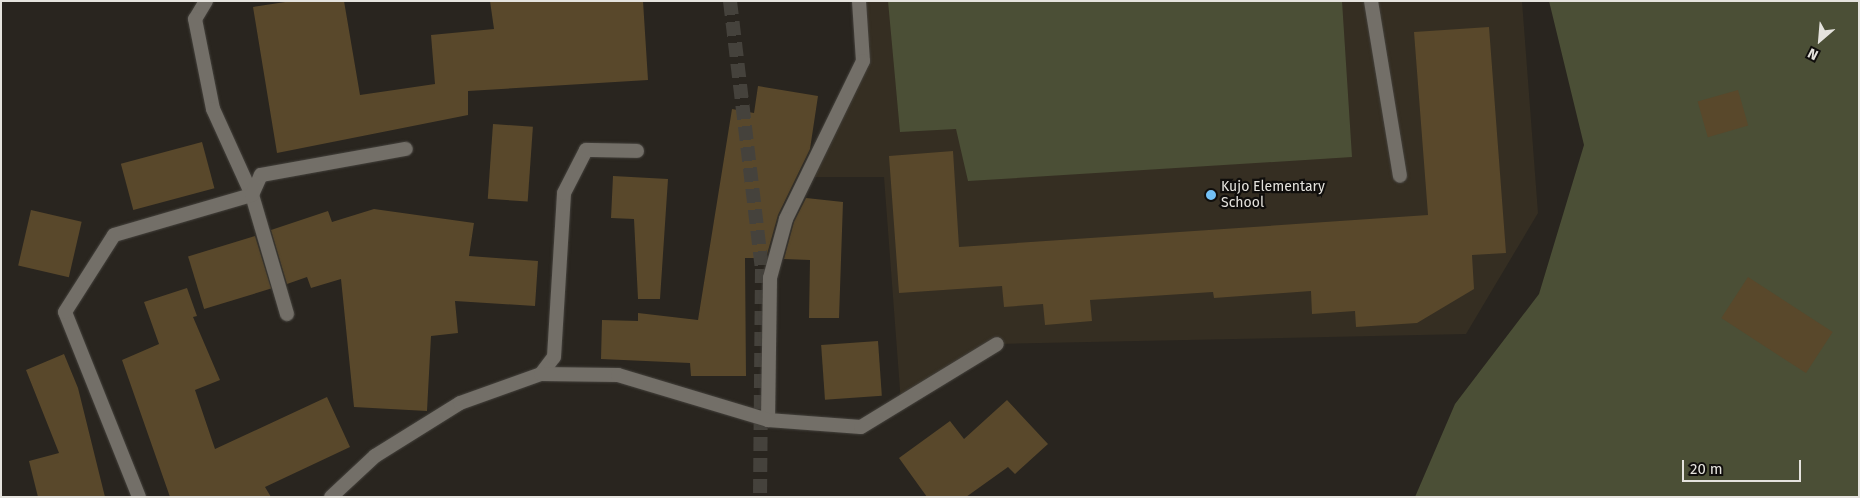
<!DOCTYPE html>
<html>
<head>
<meta charset="utf-8">
<style>
	body { margin:0 }
	#map { position:relative; width:1860px; height:498px; overflow:hidden; background:#29251f; font-family:"Fira Sans",sans-serif }
	div>[style] { position:absolute }
	[style*='--x'] { left:calc(var(--x)*1px); top:calc(var(--y)*1px); width:calc(var(--w)*1px); rotate:calc(var(--a)*1deg) }
	.built>* { inset:0; background:#352e22 }
	.green>* { inset:0; background:#4b4f36 }
	.building>* { inset:0; background:#59482b; transform-origin:0 0 }
	.trunk-tunnel>* { height:14px; margin-top:-7px; transform-origin:0; background:repeating-linear-gradient(90deg,#45423c 0 14px,transparent 0 21px) }
	.roads { filter:drop-shadow(0 0 1px #44413c) drop-shadow(0 0 1px #44413c) }
	.service>* { height:14px; margin:-7px; padding:0 7px; transform-origin:7px; border-radius:7px; background:#736f68 }
	.minor>* { height:14px; margin:-7px; padding:0 7px; transform-origin:7px; border-radius:7px; background:#736f68 }
	.dots>* { width:14px; height:14px; translate:-50% -50%; box-sizing:border-box; border:2px solid #100e0c; border-radius:50% }
	span { translate:-50% -50%; white-space:nowrap; text-align:center; line-height:1.15; -webkit-text-stroke:4.5px #100e0c; paint-order:stroke }
	.poi-label { font-size:14px; color:#e5e3de }
	.left { translate:0 -50%; text-align:left }
	.frame { position:absolute; inset:0; border:2px solid #e5e3de; pointer-events:none }
	.north { position:absolute; left:1795px; top:15px; width:50px; height:50px; -webkit-text-stroke:4px #100e0c; paint-order:stroke; rotate:207deg; font-size:14px; font-weight:700; line-height:20px; text-align:center; color:#e5e3de }
	.north::after { content:''; display:block; margin:auto; width:18px; height:22px; background:#e5e3de; clip-path:polygon(50% 0,100% 100%,50% 72%,0 100%) }
	.scale { position:absolute; left:1682px; top:460px; width:119px; height:22px; box-sizing:border-box; border:2px solid #e5e3de; border-top:0; padding-left:6px; font-size:15px; line-height:18px; white-space:nowrap; color:#e5e3de; -webkit-text-stroke:4px #100e0c; paint-order:stroke }
</style>
</head>
<body>
<div id="map">
	<div class="built">
		<div style="clip-path:polygon(859px 1px,1522px 1px,1538px 213px,1466px 334px,997px 344px,901px 403px,884px 177px,807px 177px,863px 51px)"></div>
	</div>
	<div class="green">
		<div style="clip-path:polygon(888px 1px,1342px 1px,1352px 157px,968px 181px,956px 129px,900px 132px)"></div>
		<div style="clip-path:polygon(1549px 1px,1859px 1px,1859px 497px,1415px 497px,1455px 404px,1539px 294px,1584px 145px)"></div>
	</div>
	<div class="building">
		<div style="clip-path:polygon(292px 1px,344px 1px,360px 95px,435px 84px,431px 35px,494px 29px,490px 1px,643px 1px,648px 80px,468px 91px,468px 115px,277px 153px,253px 7px)"></div>
		<div style="clip-path:polygon(1489px 27px,1506px 253px,1472px 255px,1474px 289px,1417px 323px,1356px 327px,1355px 311px,1312px 314px,1311px 291px,1214px 298px,1213px 292px,1090px 300px,1092px 321px,1045px 325px,1043px 304px,1004px 307px,1002px 286px,899px 293px,889px 156px,953px 151px,959px 247px,1428px 215px,1414px 32px)"></div>
		<div style="clip-path:polygon(758px 86px,818px 96px,810px 149px,778px 215px,766px 258px,745px 258px,746px 376px,691px 376px,690px 363px,601px 359px,602px 320px,638px 321px,638px 313px,698px 320px,732px 109px,754px 113px)"></div>
		<div style="left:1738px;top:90px;width:37px;height:42px;rotate:74deg"></div>
		<div style="left:493px;top:124px;width:40px;height:75px;rotate:4deg"></div>
		<div style="left:202px;top:142px;width:48px;height:84px;rotate:75deg"></div>
		<div style="clip-path:polygon(613px 176px,668px 179px,660px 299px,638px 299px,634px 219px,611px 218px)"></div>
		<div style="clip-path:polygon(806px 198px,843px 202px,839px 318px,809px 318px,810px 260px,784px 259px,794px 222px)"></div>
		<div style="clip-path:polygon(374px 209px,474px 223px,469px 256px,538px 261px,535px 306px,455px 301px,458px 333px,431px 336px,427px 411px,354px 407px,341px 279px,311px 288px,307px 277px,287px 284px,271px 230px,328px 211px,332px 222px)"></div>
		<div style="left:31px;top:210px;width:52px;height:57px;rotate:13deg"></div>
		<div style="left:255px;top:236px;width:55px;height:70px;rotate:73deg"></div>
		<div style="left:1748px;top:277px;width:101px;height:49px;rotate:33deg"></div>
		<div style="clip-path:polygon(187px 288px,197px 316px,193px 317px,220px 380px,195px 390px,215px 449px,327px 397px,350px 447px,265px 487px,271px 497px,170px 497px,122px 360px,159px 344px,144px 302px)"></div>
		<div style="left:878px;top:341px;width:55px;height:57px;rotate:86deg"></div>
		<div style="clip-path:polygon(64px 354px,78px 388px,105px 497px,38px 497px,29px 461px,59px 453px,26px 370px)"></div>
		<div style="clip-path:polygon(1007px 400px,1048px 444px,1015px 474px,1008px 467px,966px 497px,927px 497px,899px 458px,950px 421px,964px 439px)"></div>
	</div>
	<div class="trunk-tunnel">
		<div style="--x:730;--y:1;--w:270;--a:83.2"></div>
		<div style="--x:762;--y:269;--w:228;--a:90.5"></div>
	</div>
	<div class="roads">
		<div class="service">
			<div style="--x:1371;--y:1;--w:177;--a:80.6"></div>
		</div>
		<div class="minor">
			<div style="--x:206;--y:1;--w:21;--a:121"></div>
			<div style="--x:195;--y:19;--w:92;--a:78.7"></div>
			<div style="--x:213;--y:109;--w:94;--a:65.6"></div>
			<div style="--x:252;--y:195;--w:124;--a:73.6"></div>
			<div style="--x:859;--y:1;--w:60;--a:86.2"></div>
			<div style="--x:863;--y:61;--w:176;--a:116"></div>
			<div style="--x:786;--y:219;--w:61;--a:105.2"></div>
			<div style="--x:770;--y:278;--w:142;--a:90.8"></div>
			<div style="--x:768;--y:420;--w:93;--a:4.3"></div>
			<div style="--x:861;--y:427;--w:159;--a:-31.4"></div>
			<div style="--x:541;--y:374;--w:21;--a:-53"></div>
			<div style="--x:554;--y:357;--w:164;--a:-86.5"></div>
			<div style="--x:564;--y:193;--w:48;--a:-62.9"></div>
			<div style="--x:586;--y:150;--w:51;--a:1.1"></div>
			<div style="--x:139;--y:497;--w:199;--a:-111.8"></div>
			<div style="--x:65;--y:312;--w:91;--a:-57.5"></div>
			<div style="--x:114;--y:235;--w:144;--a:-16.2"></div>
			<div style="--x:252;--y:195;--w:22;--a:-66"></div>
			<div style="--x:261;--y:175;--w:147;--a:-10.2"></div>
			<div style="--x:331;--y:497;--w:60;--a:-43"></div>
			<div style="--x:375;--y:456;--w:100;--a:-31.9"></div>
			<div style="--x:460;--y:403;--w:86;--a:-19.7"></div>
			<div style="--x:541;--y:374;--w:77;--a:0.7"></div>
			<div style="--x:618;--y:375;--w:157;--a:16.7"></div>
		</div>
	</div>
	<div class="dots">
		<div style="left:1211px;top:195px;background:#73c1f6"></div>
	</div>
	<div class="poi-label">
		<span class="left" style="left:1221px;top:195px">Kujo Elementary<br>School</span>
	</div>
	<div class="frame"></div>
	<div class="north">N</div>
	<div class="scale">20 m</div>
</div>
</body>
</html>
